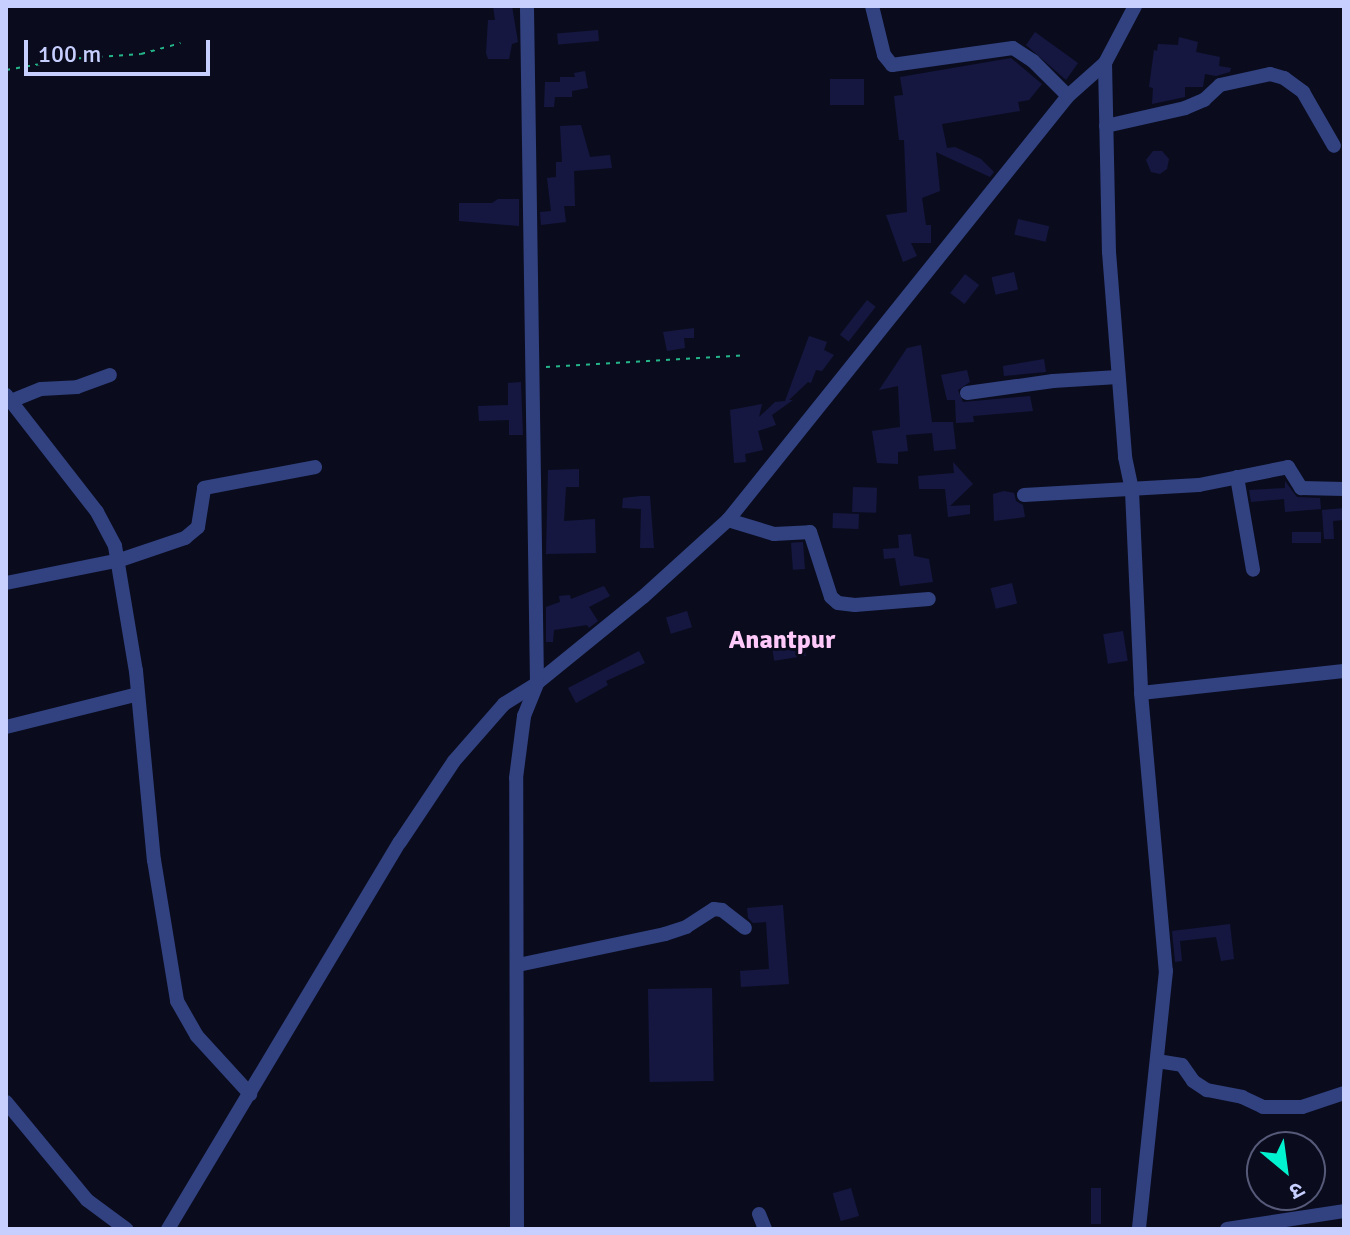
<!DOCTYPE html>
<html>
<head>
<meta charset="utf-8">
<style>
	body { margin:0 }
	#map { position:relative; width:1350px; height:1235px; overflow:hidden; background:#0a0c1e; font-family:Signika,"Noto Sans Devanagari",sans-serif }
	div>[style] { position:absolute }
	[style*='--x'] { left:calc(var(--x)*1px); top:calc(var(--y)*1px); width:calc(var(--w)*1px); rotate:calc(var(--a)*1deg) }
	.building>* { inset:0; background:#151740; transform-origin:0 0 }
	.path>* { height:2px; margin-top:-1px; transform-origin:0; background:repeating-linear-gradient(90deg,#24b689 0 4px,transparent 0 10px) }
	.minor>* { height:14px; margin:-7px; padding:0 7px; transform-origin:7px; border-radius:7px; background:#324281 }
	span { translate:-50% -50%; white-space:nowrap; text-align:center; line-height:1.15; -webkit-text-stroke:6px #0a0c1e; paint-order:stroke }
	.quarter-label { font-size:26px; color:#ffc9f9; font-weight:700 }
	.frame { position:absolute; inset:0; border:8px solid #c7cfff; pointer-events:none }
	.north { position:absolute; left:1246px; top:1131px; width:80px; height:80px; box-sizing:border-box; background:#0a0c1e; border:2px solid #565a78; border-radius:50%; rotate:151deg; font-size:22px; font-weight:700; line-height:32px; text-align:center; color:#c7cfff }
	.north::after { content:''; display:block; margin:auto; width:28px; height:36px; background:#00f2ce; clip-path:polygon(50% 0,100% 100%,50% 72%,0 100%) }
	.scale { position:absolute; left:24px; top:40px; width:186px; height:36px; box-sizing:border-box; border:4px solid #c7cfff; border-top:0; padding-left:10px; font-size:24px; line-height:28px; white-space:nowrap; color:#c7cfff; -webkit-text-stroke:6px #0a0c1e; paint-order:stroke }
</style>
</head>
<body>
<div id="map">
	<div class="building">
		<div style="clip-path:polygon(493px 6px,512px 6px,518px 42px,512px 44px,509px 59px,488px 59px,486px 53px,488px 20px,495px 20px)"></div>
		<div style="left:598px;top:30px;width:11px;height:41px;rotate:85deg"></div>
		<div style="clip-path:polygon(1035px 32px,1078px 63px,1066px 80px,1026px 45px)"></div>
		<div style="clip-path:polygon(1179px 37px,1198px 42px,1196px 52px,1220px 57px,1219px 66px,1231px 68px,1230px 72px,1216px 76px,1205px 74px,1203px 87px,1185px 87px,1185px 97px,1152px 104px,1153px 88px,1149px 87px,1154px 50px,1157px 51px,1158px 44px,1178px 45px)"></div>
		<div style="clip-path:polygon(1011px 58px,1042px 84px,1029px 100px,1018px 102px,1020px 111px,942px 124px,947px 148px,955px 147px,981px 159px,994px 172px,990px 177px,936px 152px,940px 191px,922px 198px,926px 225px,931px 225px,931px 243px,911px 243px,917px 256px,903px 262px,886px 215px,907px 212px,904px 140px,899px 140px,894px 96px,903px 95px,900px 77px)"></div>
		<div style="clip-path:polygon(585px 71px,588px 88px,572px 91px,572px 97px,555px 97px,554px 107px,544px 107px,545px 82px,560px 82px,560px 77px,575px 77px,574px 73px)"></div>
		<div style="left:830px;top:79px;width:34px;height:26px"></div>
		<div style="clip-path:polygon(581px 125px,590px 157px,610px 155px,612px 168px,574px 171px,575px 206px,564px 206px,566px 222px,541px 225px,540px 212px,551px 211px,547px 178px,556px 177px,556px 162px,562px 162px,560px 126px)"></div>
		<div style="clip-path:polygon(1153px 151px,1162px 151px,1169px 159px,1167px 169px,1160px 174px,1151px 172px,1146px 160px)"></div>
		<div style="clip-path:polygon(498px 199px,519px 199px,519px 226px,459px 221px,459px 203px,492px 203px)"></div>
		<div style="left:1018px;top:219px;width:32px;height:16px;rotate:13deg"></div>
		<div style="left:1014px;top:272px;width:18px;height:23px;rotate:77deg"></div>
		<div style="left:965px;top:274px;width:18px;height:24px;rotate:38deg"></div>
		<div style="left:867px;top:300px;width:11px;height:44px;rotate:38deg"></div>
		<div style="clip-path:polygon(694px 328px,694px 338px,684px 338px,685px 348px,667px 351px,663px 332px)"></div>
		<div style="clip-path:polygon(809px 336px,827px 342px,824px 350px,834px 355px,822px 371px,816px 370px,811px 383px,808px 382px,789px 400px,793px 400px,772px 415px,776px 425px,758px 431px,763px 450px,745px 454px,746px 462px,734px 463px,730px 410px,762px 404px,759px 417px,775px 402px,785px 401px)"></div>
		<div style="clip-path:polygon(921px 345px,932px 422px,953px 422px,956px 449px,934px 451px,932px 433px,906px 435px,908px 451px,898px 452px,898px 464px,877px 463px,872px 431px,900px 427px,898px 386px,879px 390px,907px 348px)"></div>
		<div style="clip-path:polygon(1044px 359px,1046px 372px,1004px 376px,1003px 366px)"></div>
		<div style="clip-path:polygon(967px 370px,970px 382px,958px 390px,963px 402px,1030px 396px,1033px 411px,973px 416px,974px 422px,956px 423px,955px 400px,947px 400px,941px 375px)"></div>
		<div style="clip-path:polygon(521px 382px,523px 435px,509px 435px,509px 420px,479px 421px,478px 406px,508px 405px,508px 383px)"></div>
		<div style="clip-path:polygon(953px 462px,973px 484px,950px 506px,970px 505px,970px 514px,948px 517px,945px 489px,919px 489px,918px 476px,954px 473px)"></div>
		<div style="clip-path:polygon(579px 469px,579px 487px,566px 487px,564px 521px,595px 519px,596px 553px,546px 554px,548px 470px)"></div>
		<div style="clip-path:polygon(1285px 481px,1297px 497px,1320px 498px,1321px 509px,1285px 512px,1284px 499px,1251px 502px,1249px 490px,1285px 488px)"></div>
		<div style="left:853px;top:487px;width:24px;height:25px;rotate:2deg"></div>
		<div style="clip-path:polygon(1004px 491px,1014px 493px,1016px 501px,1023px 505px,1025px 517px,994px 521px,993px 494px)"></div>
		<div style="clip-path:polygon(640px 496px,650px 496px,654px 548px,640px 548px,641px 509px,622px 508px,623px 498px)"></div>
		<div style="clip-path:polygon(1344px 508px,1344px 520px,1333px 521px,1334px 539px,1324px 539px,1322px 510px)"></div>
		<div style="left:833px;top:513px;width:26px;height:15px;rotate:2deg"></div>
		<div style="left:1321px;top:532px;width:11px;height:29px;rotate:90deg"></div>
		<div style="clip-path:polygon(911px 534px,914px 556px,929px 559px,933px 582px,900px 586px,895px 558px,884px 559px,883px 549px,899px 548px,898px 535px)"></div>
		<div style="left:803px;top:542px;width:27px;height:12px;rotate:86deg"></div>
		<div style="left:1012px;top:583px;width:21px;height:22px;rotate:76deg"></div>
		<div style="clip-path:polygon(604px 586px,610px 596px,589px 607px,598px 621px,589px 628px,587px 625px,554px 630px,553px 642px,546px 642px,546px 607px,560px 602px,559px 596px,570px 595px,571px 599px)"></div>
		<div style="left:687px;top:611px;width:17px;height:22px;rotate:73deg"></div>
		<div style="left:1123px;top:631px;width:30px;height:20px;rotate:81deg"></div>
		<div style="left:803px;top:638px;width:18px;height:32px;rotate:81deg"></div>
		<div style="clip-path:polygon(639px 651px,645px 663px,606px 681px,608px 685px,576px 703px,568px 688px)"></div>
		<div style="clip-path:polygon(783px 905px,789px 984px,741px 987px,740px 971px,769px 969px,766px 922px,753px 923px,748px 918px,747px 908px)"></div>
		<div style="clip-path:polygon(1230px 924px,1234px 959px,1221px 961px,1216px 937px,1180px 941px,1182px 961px,1175px 962px,1172px 931px)"></div>
		<div style="left:712px;top:988px;width:93px;height:64px;rotate:89deg"></div>
		<div style="left:851px;top:1188px;width:29px;height:19px;rotate:74deg"></div>
		<div style="left:1091px;top:1188px;width:10px;height:36px"></div>
	</div>
	<div class="path">
		<div style="--x:6;--y:70;--w:64;--a:-9.9"></div>
		<div style="--x:69;--y:59;--w:72;--a:-4"></div>
		<div style="--x:141;--y:54;--w:41;--a:-15.4"></div>
		<div style="--x:546;--y:367;--w:200;--a:-3.4"></div>
	</div>
	<div class="minor">
		<div style="--x:872;--y:6;--w:50;--a:76.2"></div>
		<div style="--x:884;--y:55;--w:13;--a:51"></div>
		<div style="--x:892;--y:65;--w:122;--a:-8"></div>
		<div style="--x:1013;--y:48;--w:24;--a:33"></div>
		<div style="--x:1033;--y:61;--w:49;--a:45"></div>
		<div style="--x:1105;--y:63;--w:189;--a:88.8"></div>
		<div style="--x:1109;--y:252;--w:206;--a:85.5"></div>
		<div style="--x:1125;--y:457;--w:35;--a:78"></div>
		<div style="--x:1132;--y:491;--w:202;--a:87.4"></div>
		<div style="--x:1141;--y:693;--w:279;--a:84.9"></div>
		<div style="--x:1166;--y:971;--w:259;--a:96"></div>
		<div style="--x:1106;--y:126;--w:81;--a:-12.8"></div>
		<div style="--x:1185;--y:108;--w:21;--a:-23"></div>
		<div style="--x:1204;--y:100;--w:22;--a:-43"></div>
		<div style="--x:1220;--y:85;--w:51;--a:-12.4"></div>
		<div style="--x:1270;--y:74;--w:15;--a:16"></div>
		<div style="--x:1284;--y:78;--w:24;--a:36"></div>
		<div style="--x:1303;--y:92;--w:62;--a:60.1"></div>
		<div style="--x:967;--y:393;--w:87;--a:-7.9"></div>
		<div style="--x:1053;--y:381;--w:65;--a:-3.5"></div>
		<div style="--x:6;--y:395;--w:148;--a:52.1"></div>
		<div style="--x:97;--y:512;--w:38;--a:62"></div>
		<div style="--x:115;--y:546;--w:127;--a:80.5"></div>
		<div style="--x:136;--y:671;--w:190;--a:84.6"></div>
		<div style="--x:154;--y:860;--w:143;--a:80.7"></div>
		<div style="--x:177;--y:1001;--w:40;--a:60.3"></div>
		<div style="--x:197;--y:1036;--w:79;--a:47.6"></div>
		<div style="--x:11;--y:401;--w:32;--a:-22"></div>
		<div style="--x:41;--y:389;--w:36;--a:-3"></div>
		<div style="--x:77;--y:387;--w:35;--a:-20"></div>
		<div style="--x:1237;--y:477;--w:94;--a:80.2"></div>
		<div style="--x:1024;--y:495;--w:175;--a:-3.3"></div>
		<div style="--x:1199;--y:485;--w:91;--a:-11.4"></div>
		<div style="--x:1288;--y:467;--w:25;--a:58"></div>
		<div style="--x:1301;--y:488;--w:43;--a:1.3"></div>
		<div style="--x:728;--y:520;--w:48;--a:16.9"></div>
		<div style="--x:774;--y:534;--w:36;--a:-3"></div>
		<div style="--x:810;--y:532;--w:68;--a:72.1"></div>
		<div style="--x:831;--y:597;--w:9;--a:41"></div>
		<div style="--x:838;--y:603;--w:17;--a:7"></div>
		<div style="--x:855;--y:605;--w:74;--a:-4.6"></div>
		<div style="--x:6;--y:583;--w:116;--a:-11.4"></div>
		<div style="--x:120;--y:560;--w:69;--a:-18.7"></div>
		<div style="--x:185;--y:538;--w:17;--a:-40"></div>
		<div style="--x:198;--y:527;--w:39;--a:-81"></div>
		<div style="--x:204;--y:488;--w:113;--a:-10.7"></div>
		<div style="--x:1141;--y:693;--w:204;--a:-6.2"></div>
		<div style="--x:6;--y:727;--w:136;--a:-14"></div>
		<div style="--x:518;--y:965;--w:150;--a:-11.9"></div>
		<div style="--x:665;--y:934;--w:22;--a:-18"></div>
		<div style="--x:686;--y:927;--w:33;--a:-33"></div>
		<div style="--x:714;--y:909;--w:8;--a:7"></div>
		<div style="--x:722;--y:910;--w:29;--a:38"></div>
		<div style="--x:1157;--y:1061;--w:25;--a:9"></div>
		<div style="--x:1182;--y:1065;--w:19;--a:55"></div>
		<div style="--x:1193;--y:1081;--w:17;--a:33"></div>
		<div style="--x:1207;--y:1090;--w:36;--a:11"></div>
		<div style="--x:1242;--y:1097;--w:23;--a:25"></div>
		<div style="--x:1263;--y:1107;--w:39;--a:0"></div>
		<div style="--x:1302;--y:1107;--w:44;--a:-18.4"></div>
		<div style="--x:6;--y:1102;--w:127;--a:50.4"></div>
		<div style="--x:87;--y:1200;--w:49;--a:36.6"></div>
		<div style="--x:759;--y:1214;--w:16;--a:68"></div>
		<div style="--x:168;--y:1229;--w:451;--a:-59.1"></div>
		<div style="--x:400;--y:842;--w:97;--a:-56.3"></div>
		<div style="--x:454;--y:761;--w:76;--a:-48.7"></div>
		<div style="--x:504;--y:704;--w:39;--a:-32"></div>
		<div style="--x:537;--y:683;--w:136;--a:-39.1"></div>
		<div style="--x:643;--y:597;--w:115;--a:-42.2"></div>
		<div style="--x:728;--y:520;--w:543;--a:-51.27"></div>
		<div style="--x:1068;--y:96;--w:50;--a:-41.7"></div>
		<div style="--x:1105;--y:63;--w:64;--a:-62.2"></div>
		<div style="--x:517;--y:1229;--w:451;--a:-90.1"></div>
		<div style="--x:516;--y:778;--w:63;--a:-82.6"></div>
		<div style="--x:524;--y:716;--w:35;--a:-68"></div>
		<div style="--x:537;--y:683;--w:677;--a:-90.85"></div>
		<div style="--x:1227;--y:1229;--w:118;--a:-8.7"></div>
	</div>
	<div class="quarter-label">
		<span style="left:782px;top:641px">Anantpur</span>
	</div>
	<div class="frame"></div>
	<div class="north">उ</div>
	<div class="scale">100 m</div>
</div>
</body>
</html>
